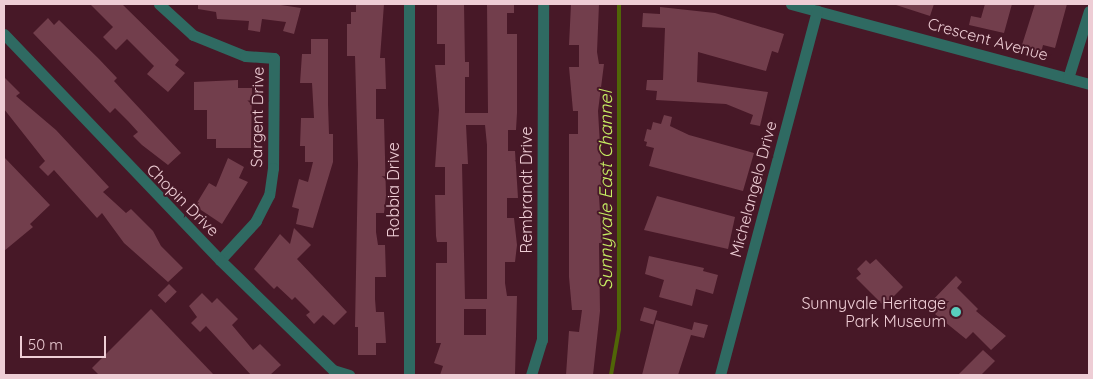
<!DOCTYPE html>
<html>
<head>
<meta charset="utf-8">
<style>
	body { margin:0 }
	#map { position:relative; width:1093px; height:379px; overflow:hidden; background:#471827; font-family:Quicksand,sans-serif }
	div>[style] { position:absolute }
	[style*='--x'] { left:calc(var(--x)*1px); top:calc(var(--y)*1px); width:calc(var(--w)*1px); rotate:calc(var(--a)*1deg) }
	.stream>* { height:4px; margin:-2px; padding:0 2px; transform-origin:2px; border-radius:2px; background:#506507 }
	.building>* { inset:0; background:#723e4c; transform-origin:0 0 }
	.street>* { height:11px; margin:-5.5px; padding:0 5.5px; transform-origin:5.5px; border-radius:5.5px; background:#2f6a62 }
	.dots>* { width:14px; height:14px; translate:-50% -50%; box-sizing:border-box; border:2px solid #471827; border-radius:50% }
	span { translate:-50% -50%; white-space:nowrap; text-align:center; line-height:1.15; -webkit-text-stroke:4px #471827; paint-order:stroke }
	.street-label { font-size:16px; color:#eecdd5 }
	.poi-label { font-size:16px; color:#eecdd5 }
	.right { translate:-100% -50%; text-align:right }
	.water-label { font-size:18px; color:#c7ef63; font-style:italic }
	.frame { position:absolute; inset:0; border:5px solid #eecdd5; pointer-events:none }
	.scale { position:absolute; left:20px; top:336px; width:86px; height:22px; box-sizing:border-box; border:2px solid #eecdd5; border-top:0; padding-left:6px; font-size:15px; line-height:18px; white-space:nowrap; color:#eecdd5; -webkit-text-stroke:4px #471827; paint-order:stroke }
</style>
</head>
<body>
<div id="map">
	<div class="stream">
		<div style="--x:611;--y:375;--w:47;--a:-80.1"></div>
		<div style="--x:619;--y:329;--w:325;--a:-90"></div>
	</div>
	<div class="building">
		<div style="clip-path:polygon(90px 4px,122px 4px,179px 60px,175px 65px,185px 73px,168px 92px,147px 74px,154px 66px,127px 39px,116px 50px,103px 37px,113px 27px)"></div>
		<div style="clip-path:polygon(198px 4px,274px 4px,301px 8px,294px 34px,283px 31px,286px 22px,262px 19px,260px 32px,248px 30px,249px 21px,217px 19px,216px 12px,198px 9px)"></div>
		<div style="clip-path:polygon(356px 4px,384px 4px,380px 58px,385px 58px,386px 89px,376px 89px,376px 119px,384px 119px,386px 196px,384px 213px,376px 213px,376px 232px,378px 245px,385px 245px,386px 277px,375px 277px,375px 299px,376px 312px,384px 312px,386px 343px,376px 343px,376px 355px,358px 355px,358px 327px,355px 327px,358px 164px,355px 56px,347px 56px,347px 24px,351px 24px,351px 12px,356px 12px)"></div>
		<div style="clip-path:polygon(evenodd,437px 4px,464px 4px,465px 62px,469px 62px,469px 77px,465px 77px,465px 113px,488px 113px,487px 4px,514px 4px,514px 13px,507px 13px,507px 34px,517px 34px,517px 113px,516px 130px,508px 130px,508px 151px,515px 151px,518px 198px,507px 198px,507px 218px,514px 218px,517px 245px,515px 262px,505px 262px,505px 283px,507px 296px,517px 296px,515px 375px,440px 375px,443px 366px,434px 363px,441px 343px,436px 343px,436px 263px,447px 263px,447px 242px,437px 242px,436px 236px,435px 195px,445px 195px,445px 167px,435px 167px,439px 110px,435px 65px,445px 65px,445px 44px,437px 44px,437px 4px,466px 125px,485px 125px,487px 145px,487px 299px,465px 299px,462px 164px,468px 164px,466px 125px,437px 4px,464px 309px,486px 309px,486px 335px,464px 335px,464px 309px)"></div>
		<div style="clip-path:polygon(571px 4px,599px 4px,597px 52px,599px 64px,604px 64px,598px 111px,603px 196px,599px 196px,602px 243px,599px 243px,600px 311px,593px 375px,566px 375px,569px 331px,579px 332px,582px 310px,572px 310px,569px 277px,569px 134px,578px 134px,578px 111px,573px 111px,569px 67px,579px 67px,579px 45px,569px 45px)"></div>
		<div style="clip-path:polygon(893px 4px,934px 4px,930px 16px)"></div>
		<div style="clip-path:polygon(985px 4px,1012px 4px,1004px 33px,969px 25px,971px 16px,981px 18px)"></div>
		<div style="clip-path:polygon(1035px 4px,1067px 4px,1055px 48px,1043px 45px,1041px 53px,1021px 48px)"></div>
		<div style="clip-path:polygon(660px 7px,715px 13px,784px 34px,778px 53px,772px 51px,766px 71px,698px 52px,697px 82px,768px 92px,760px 126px,750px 124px,753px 115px,726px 104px,656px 100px,657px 91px,646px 90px,647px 80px,663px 80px,665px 28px,642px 27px,643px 13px,660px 14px)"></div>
		<div style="clip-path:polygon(48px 18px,54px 25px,59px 20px,99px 59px,117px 78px,114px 81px,181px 153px,168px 165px,142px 145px,133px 136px,138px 132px,128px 121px,115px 108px,110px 113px,33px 33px)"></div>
		<div style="clip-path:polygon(311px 39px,328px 39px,328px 104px,329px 134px,333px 134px,333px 162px,313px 228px,296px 224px,299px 209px,292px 207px,299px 179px,308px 182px,313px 162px,305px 162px,305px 146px,300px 146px,301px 118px,314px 118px,312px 83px,300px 83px,302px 54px,311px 54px)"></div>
		<div style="clip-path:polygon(4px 77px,20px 93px,16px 96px,56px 130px,109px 187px,103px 192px,126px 213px,131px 209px,153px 231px,161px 246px,183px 268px,168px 282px,124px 243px,102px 213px,97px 218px,54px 170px,48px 176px,39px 167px,45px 161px,4px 109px)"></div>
		<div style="clip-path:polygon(238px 80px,238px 88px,252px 88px,251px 148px,216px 148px,216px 139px,207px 139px,207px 110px,194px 110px,194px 82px)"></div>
		<div style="clip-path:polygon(664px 115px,672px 117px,670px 126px,689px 135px,754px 153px,743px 191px,649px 166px,654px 148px,646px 146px,647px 142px,644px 141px,647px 129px,651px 130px,653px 122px,661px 124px)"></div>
		<div style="clip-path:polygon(4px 157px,50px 205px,30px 224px,33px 227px,4px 251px)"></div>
		<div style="clip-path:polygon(228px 158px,244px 167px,239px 178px,248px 182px,222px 224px,195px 206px,209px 183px,216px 187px)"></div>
		<div style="clip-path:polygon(657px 196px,735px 217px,728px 249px,644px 230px)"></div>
		<div style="clip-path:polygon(294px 228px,311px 245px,297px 259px,347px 312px,334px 325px,323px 315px,314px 324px,306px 315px,310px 312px,295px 297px,292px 300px,277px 286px,274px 289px,254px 269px,280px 234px,290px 244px)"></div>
		<div style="clip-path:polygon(649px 256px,704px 268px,703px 271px,718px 275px,713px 294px,696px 289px,692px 306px,659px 297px,664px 280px,645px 274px)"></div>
		<div style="clip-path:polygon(876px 259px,903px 287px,884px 306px,856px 278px,861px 274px,857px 269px,866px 260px,870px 264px)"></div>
		<div style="clip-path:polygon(956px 276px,962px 282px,957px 288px,978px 309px,976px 311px,1006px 336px,991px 350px,973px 332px,966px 339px,935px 314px,938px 311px,930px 303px)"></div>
		<div style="left:169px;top:284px;width:11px;height:16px;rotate:45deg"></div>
		<div style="clip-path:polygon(202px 293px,212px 303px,217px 298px,238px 319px,232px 325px,253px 350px,260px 344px,281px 365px,270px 375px,251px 375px,206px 326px,200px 332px,191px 323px,197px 317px,189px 306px)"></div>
		<div style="left:644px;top:307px;width:14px;height:14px;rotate:17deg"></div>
		<div style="clip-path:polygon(151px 309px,214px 375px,99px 375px,92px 368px)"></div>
		<div style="clip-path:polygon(656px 320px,692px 330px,694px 322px,708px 325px,704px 338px,691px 335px,678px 375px,642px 375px)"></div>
		<div style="clip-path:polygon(983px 350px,995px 361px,981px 375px,958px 375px)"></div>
	</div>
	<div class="street">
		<div style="--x:159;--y:4;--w:46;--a:42.4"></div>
		<div style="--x:193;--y:35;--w:56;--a:22"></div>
		<div style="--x:245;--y:56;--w:29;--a:4"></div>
		<div style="--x:274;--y:58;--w:110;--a:90.5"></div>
		<div style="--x:273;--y:168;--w:27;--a:98"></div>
		<div style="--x:269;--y:195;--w:29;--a:117"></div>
		<div style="--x:256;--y:221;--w:53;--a:132.7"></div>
		<div style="--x:409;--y:4;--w:371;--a:90"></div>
		<div style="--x:791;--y:4;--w:309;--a:15"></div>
		<div style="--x:4;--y:34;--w:313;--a:46.3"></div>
		<div style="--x:220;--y:260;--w:158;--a:44.2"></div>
		<div style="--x:333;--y:370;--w:17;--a:17"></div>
		<div style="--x:1068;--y:78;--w:70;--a:-72.6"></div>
		<div style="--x:531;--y:375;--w:37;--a:-73"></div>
		<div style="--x:542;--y:340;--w:336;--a:-89.8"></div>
		<div style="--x:720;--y:375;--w:377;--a:-75.1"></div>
	</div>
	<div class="dots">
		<div style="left:956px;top:312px;background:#59cebe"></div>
	</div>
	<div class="street-label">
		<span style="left:988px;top:39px;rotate:15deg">Crescent Avenue</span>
		<span style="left:257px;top:117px;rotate:-89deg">Sargent Drive</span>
		<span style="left:753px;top:189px;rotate:-75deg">Michelangelo Drive</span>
		<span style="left:393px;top:190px;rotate:-90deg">Robbia Drive</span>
		<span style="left:526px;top:190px;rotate:-90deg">Rembrandt Drive</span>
		<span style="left:183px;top:200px;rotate:45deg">Chopin Drive</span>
	</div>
	<div class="poi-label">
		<span class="right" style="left:946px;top:312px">Sunnyvale Heritage<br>Park Museum</span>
	</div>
	<div class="water-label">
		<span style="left:606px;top:190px;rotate:-90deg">Sunnyvale East Channel</span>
	</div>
	<div class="frame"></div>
	<div class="scale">50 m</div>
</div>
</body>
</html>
